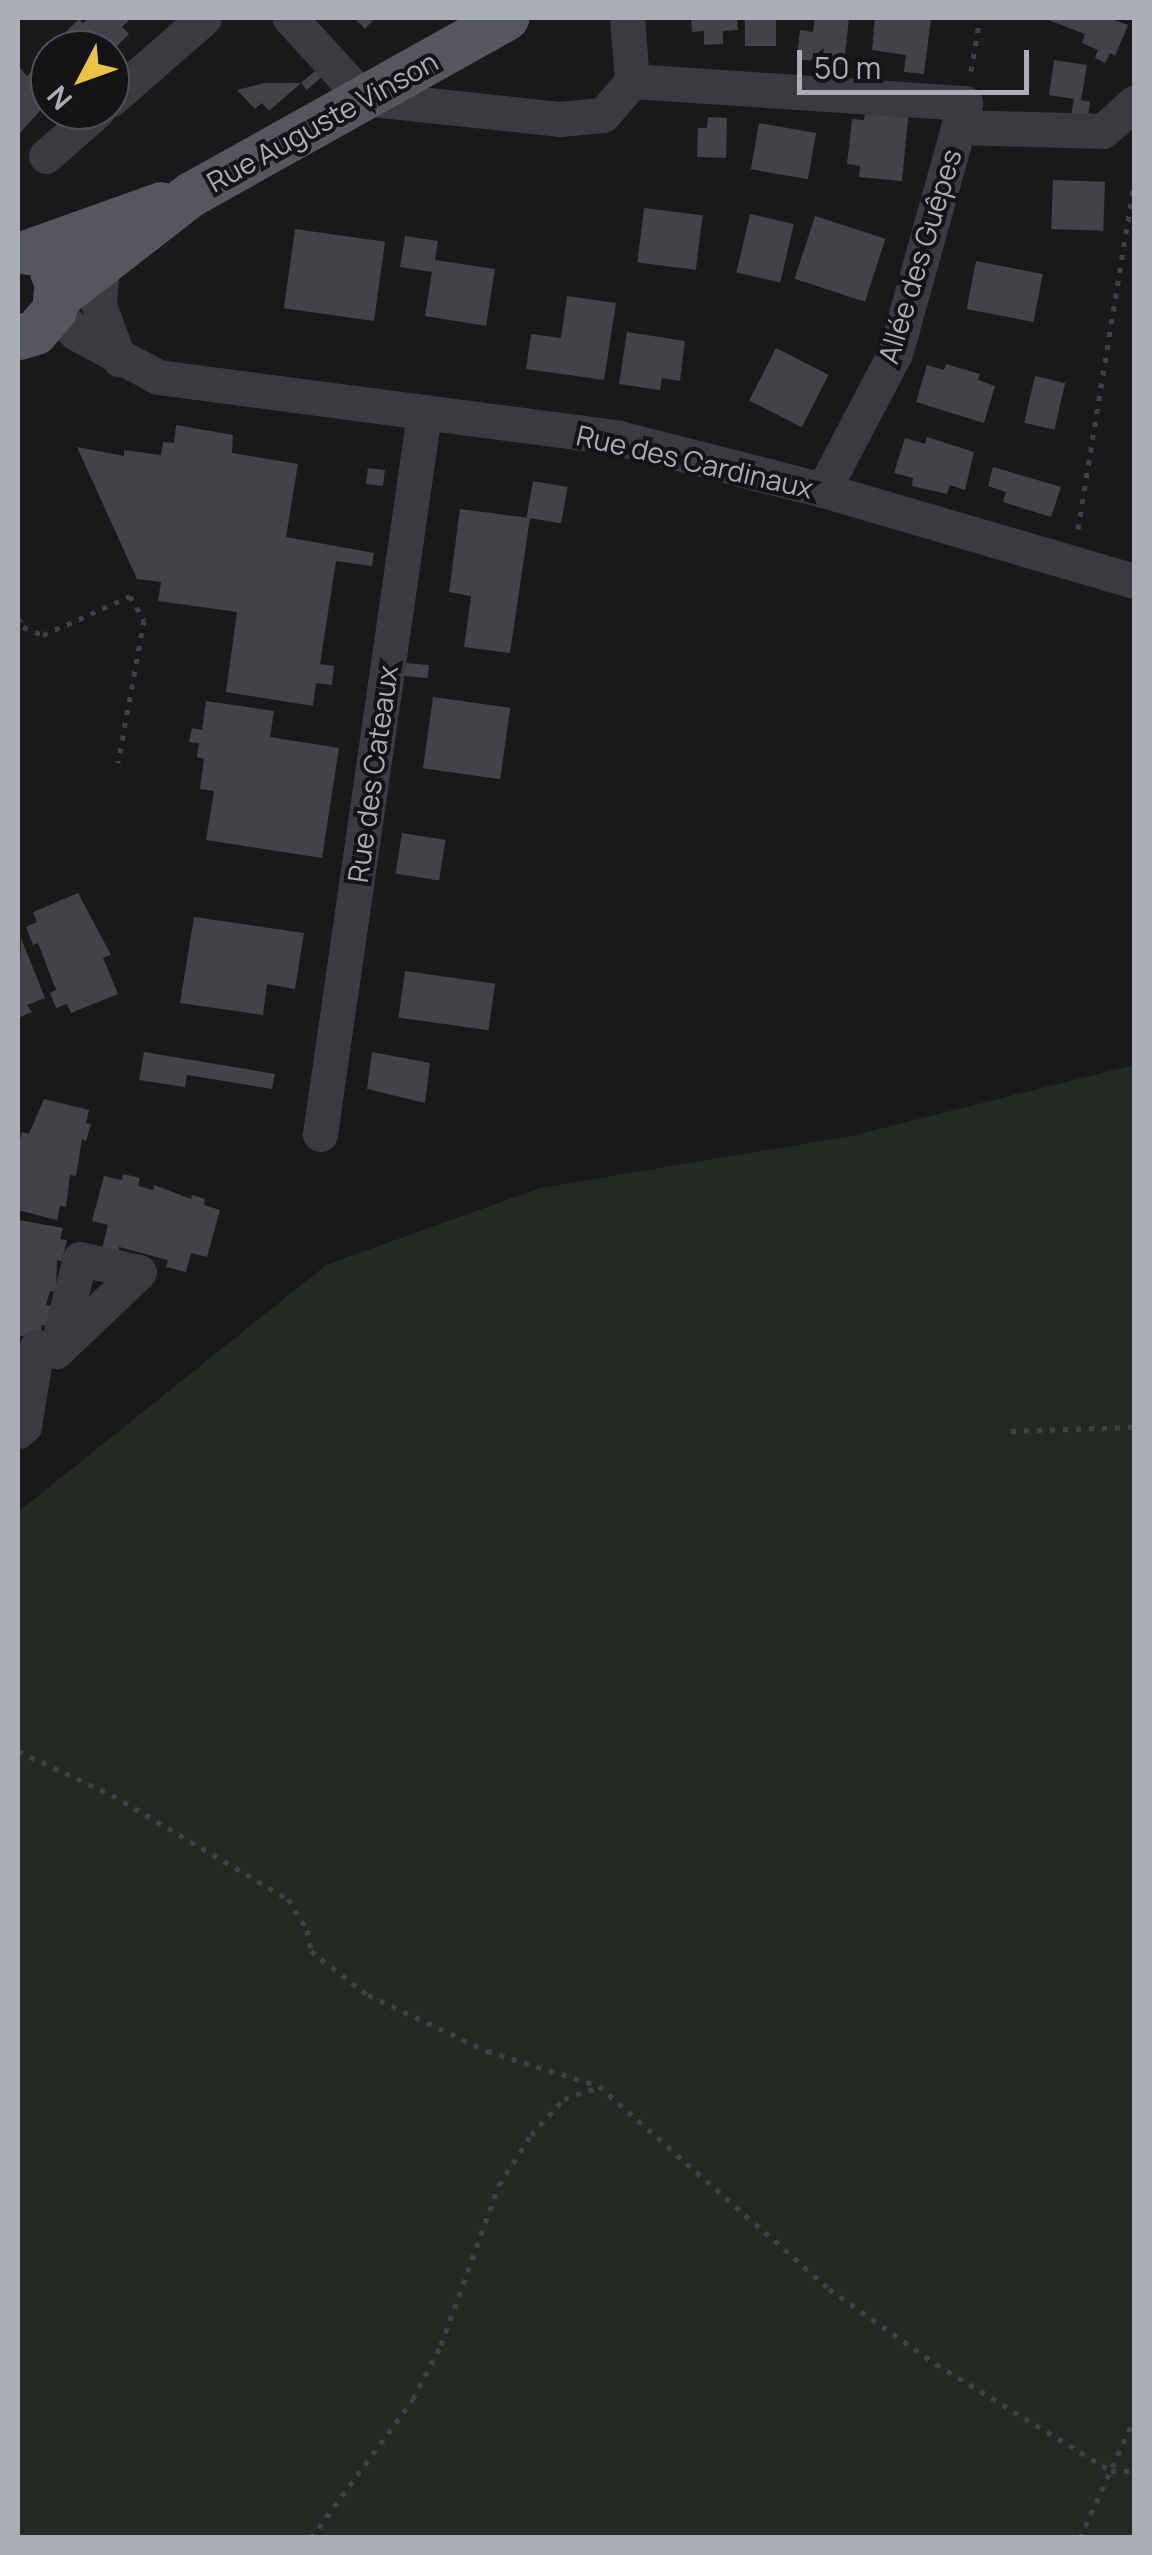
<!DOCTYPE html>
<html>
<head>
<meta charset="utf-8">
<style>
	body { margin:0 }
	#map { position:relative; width:1152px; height:2555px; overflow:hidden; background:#19181a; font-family:Manrope,sans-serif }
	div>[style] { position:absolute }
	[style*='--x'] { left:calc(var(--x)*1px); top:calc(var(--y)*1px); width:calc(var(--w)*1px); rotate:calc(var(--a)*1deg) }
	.green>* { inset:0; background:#232a24 }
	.building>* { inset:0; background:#434347; transform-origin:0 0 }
	.path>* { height:5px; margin-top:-2.5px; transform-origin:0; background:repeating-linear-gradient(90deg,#404146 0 5px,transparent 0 13px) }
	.minor>* { height:35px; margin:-17.5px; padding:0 17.5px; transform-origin:17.5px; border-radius:17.5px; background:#3a3a3f }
	.major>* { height:45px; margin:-22.5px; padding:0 22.5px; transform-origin:22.5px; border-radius:22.5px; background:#56575e }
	span { translate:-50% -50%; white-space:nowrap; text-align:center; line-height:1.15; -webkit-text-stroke:8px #141316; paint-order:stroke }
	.street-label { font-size:28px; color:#abaeb9 }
	.frame { position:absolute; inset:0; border:20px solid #abaeb9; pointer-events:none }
	.north { position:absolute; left:30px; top:30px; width:100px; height:100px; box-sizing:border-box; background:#141316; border:2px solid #505157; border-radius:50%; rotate:229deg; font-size:28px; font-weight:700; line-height:40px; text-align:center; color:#abaeb9 }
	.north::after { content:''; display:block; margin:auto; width:35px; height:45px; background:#e9c442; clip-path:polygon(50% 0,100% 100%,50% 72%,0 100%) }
	.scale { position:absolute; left:797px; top:50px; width:232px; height:45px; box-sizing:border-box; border:5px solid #abaeb9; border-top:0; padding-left:12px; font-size:30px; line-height:35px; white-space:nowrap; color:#abaeb9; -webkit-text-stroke:8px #141316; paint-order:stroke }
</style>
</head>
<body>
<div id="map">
	<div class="green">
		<div style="clip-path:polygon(1134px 1065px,1134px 2537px,18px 2537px,18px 1512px,326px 1265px,540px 1188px,851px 1136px)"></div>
	</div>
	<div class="building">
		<div style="clip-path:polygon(89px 18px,131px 18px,122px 27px,129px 34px,110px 53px,50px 50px,50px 100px,18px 135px,18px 66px,27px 76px,44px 59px,41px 56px,79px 19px,83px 23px)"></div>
		<div style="clip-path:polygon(354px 18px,375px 18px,365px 29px)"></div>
		<div style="clip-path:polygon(691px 18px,737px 18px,738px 30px,723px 31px,723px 44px,704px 45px,704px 31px,692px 32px)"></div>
		<div style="left:745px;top:18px;width:31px;height:28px"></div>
		<div style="clip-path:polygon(815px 18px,849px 18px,844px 65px,797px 59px,800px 30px,813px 32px)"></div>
		<div style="clip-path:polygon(875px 18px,931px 18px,924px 74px,904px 72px,906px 55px,872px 50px)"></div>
		<div style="clip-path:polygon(1043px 18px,1109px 18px,1128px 25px,1115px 56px,1110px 53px,1105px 63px,1095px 58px,1098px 50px,1082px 43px,1085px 34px)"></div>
		<div style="clip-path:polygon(1054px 60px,1087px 65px,1081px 100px,1090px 102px,1088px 118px,1071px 116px,1074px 99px,1049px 95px)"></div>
		<div style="left:316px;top:70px;width:9px;height:20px;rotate:49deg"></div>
		<div style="clip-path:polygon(265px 83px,301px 83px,269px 111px,262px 103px,255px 109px,237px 90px)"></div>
		<div style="clip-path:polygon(866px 106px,909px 110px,902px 181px,859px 177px,860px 166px,847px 164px,852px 119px,864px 120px)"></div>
		<div style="clip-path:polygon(708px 117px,727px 118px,726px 158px,697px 157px,698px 128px,707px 128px)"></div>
		<div style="left:759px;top:123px;width:58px;height:47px;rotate:10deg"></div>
		<div style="left:1053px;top:180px;width:52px;height:49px;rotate:2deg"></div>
		<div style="left:644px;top:208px;width:59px;height:55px;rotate:7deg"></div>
		<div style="left:750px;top:214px;width:45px;height:60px;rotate:13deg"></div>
		<div style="left:815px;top:216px;width:74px;height:66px;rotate:18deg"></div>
		<div style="left:295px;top:229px;width:91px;height:80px;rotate:8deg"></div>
		<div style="clip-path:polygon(405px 236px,438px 241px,435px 260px,495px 269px,486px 326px,425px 316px,432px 272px,400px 267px)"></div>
		<div style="left:976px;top:261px;width:68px;height:49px;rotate:11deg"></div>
		<div style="clip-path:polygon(567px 296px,616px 303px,604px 380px,526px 369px,531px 334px,561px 338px)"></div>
		<div style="clip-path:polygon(627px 332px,685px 341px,680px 381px,662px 378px,660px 390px,619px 384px)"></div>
		<div style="left:776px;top:348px;width:59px;height:59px;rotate:27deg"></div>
		<div style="clip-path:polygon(946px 364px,980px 374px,978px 380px,995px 386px,984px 423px,916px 402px,927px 365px,944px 370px)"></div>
		<div style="left:1035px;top:376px;width:31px;height:48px;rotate:13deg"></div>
		<div style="clip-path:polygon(176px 425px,233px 435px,232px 453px,298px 464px,286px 537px,374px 553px,372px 566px,336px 561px,320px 664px,334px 666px,332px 685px,316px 683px,313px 706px,226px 692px,237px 612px,158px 601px,161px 582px,137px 579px,77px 447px,124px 456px,124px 450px,161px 455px,163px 442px,174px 443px)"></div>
		<div style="clip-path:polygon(927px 437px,974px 452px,965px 490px,950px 485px,947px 494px,912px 486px,913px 478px,894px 473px,905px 438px,925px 444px)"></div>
		<div style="clip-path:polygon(993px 467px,1061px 487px,1051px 517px,1003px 502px,1006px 492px,988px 486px)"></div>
		<div style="left:368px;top:468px;width:17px;height:16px;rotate:7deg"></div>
		<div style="left:533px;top:481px;width:35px;height:37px;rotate:10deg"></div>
		<div style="clip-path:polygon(460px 509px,530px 518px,510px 653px,464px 647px,471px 596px,449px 592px)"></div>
		<div style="left:405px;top:663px;width:24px;height:13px;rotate:5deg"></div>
		<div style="left:433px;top:697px;width:78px;height:72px;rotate:8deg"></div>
		<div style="clip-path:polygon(206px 701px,274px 711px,270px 737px,339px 748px,322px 858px,206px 840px,214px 791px,200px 789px,204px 759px,197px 757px,199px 743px,189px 742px,192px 728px,202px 730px)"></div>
		<div style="left:402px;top:833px;width:44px;height:41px;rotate:9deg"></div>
		<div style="clip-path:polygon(78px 893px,111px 955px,103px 958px,118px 994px,71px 1013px,67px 1004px,56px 1008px,50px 993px,56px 990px,38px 943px,33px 945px,26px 927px,37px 922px,33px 912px)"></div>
		<div style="clip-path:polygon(194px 917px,304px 933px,295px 989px,267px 984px,263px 1015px,180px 1003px)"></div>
		<div style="clip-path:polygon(21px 938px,45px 998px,27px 1005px,32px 1012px,18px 1018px)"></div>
		<div style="left:405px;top:971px;width:91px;height:47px;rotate:8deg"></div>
		<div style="clip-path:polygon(144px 1052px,275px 1074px,272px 1089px,187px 1075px,185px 1087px,139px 1080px)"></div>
		<div style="clip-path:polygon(372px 1052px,430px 1063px,425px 1103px,367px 1089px)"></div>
		<div style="clip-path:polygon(44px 1099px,89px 1110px,86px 1123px,91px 1124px,86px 1141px,82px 1139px,76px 1176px,70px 1175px,66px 1207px,60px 1206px,57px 1220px,18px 1210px,18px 1148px,22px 1132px,29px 1134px)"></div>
		<div style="clip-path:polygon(123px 1174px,140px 1178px,138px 1186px,153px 1190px,154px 1185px,191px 1199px,192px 1195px,205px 1199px,204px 1205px,220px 1210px,207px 1257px,191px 1253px,186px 1272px,166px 1267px,168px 1260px,119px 1247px,118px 1253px,102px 1249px,108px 1225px,92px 1221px,104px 1176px,122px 1180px)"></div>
		<div style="clip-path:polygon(19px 1220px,63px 1228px,60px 1239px,67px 1240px,62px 1261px,57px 1260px,56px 1292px,50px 1291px,46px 1305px,52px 1307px,48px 1326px,42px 1325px,39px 1340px,18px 1335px)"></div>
	</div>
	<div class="path">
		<div style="--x:971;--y:71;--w:54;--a:-80.4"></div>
		<div style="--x:1078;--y:529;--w:351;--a:-80.8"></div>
		<div style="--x:18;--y:618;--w:10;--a:61"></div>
		<div style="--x:23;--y:627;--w:22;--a:22"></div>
		<div style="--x:43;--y:635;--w:95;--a:-24.1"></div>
		<div style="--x:130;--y:596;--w:28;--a:60"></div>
		<div style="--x:144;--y:620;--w:145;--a:100.3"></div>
		<div style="--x:1011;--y:1431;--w:123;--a:-1.9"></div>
		<div style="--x:18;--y:1751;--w:104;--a:25.1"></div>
		<div style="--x:112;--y:1795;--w:204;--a:30.6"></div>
		<div style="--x:288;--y:1899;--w:36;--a:58"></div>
		<div style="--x:307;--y:1930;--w:21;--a:79"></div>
		<div style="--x:311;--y:1951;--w:72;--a:37.7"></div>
		<div style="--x:368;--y:1995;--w:132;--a:25.2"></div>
		<div style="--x:487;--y:2051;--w:117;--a:17.4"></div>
		<div style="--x:599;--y:2086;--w:307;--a:41.4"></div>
		<div style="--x:829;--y:2289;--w:131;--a:35"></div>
		<div style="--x:936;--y:2364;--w:205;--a:31.4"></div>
		<div style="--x:1111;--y:2471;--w:23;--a:0"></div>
		<div style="--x:311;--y:2538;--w:172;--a:-53.7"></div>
		<div style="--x:413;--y:2399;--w:61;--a:-62.6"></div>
		<div style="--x:441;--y:2345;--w:170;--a:-70.1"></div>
		<div style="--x:499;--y:2185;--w:59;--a:-57.4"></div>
		<div style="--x:531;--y:2135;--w:49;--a:-47.5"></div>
		<div style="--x:564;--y:2099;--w:36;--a:-19"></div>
		<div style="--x:1080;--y:2538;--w:131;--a:-65.6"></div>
	</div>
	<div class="minor">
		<div style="--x:290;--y:18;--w:108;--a:47.6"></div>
		<div style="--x:363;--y:98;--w:197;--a:6.1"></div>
		<div style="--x:559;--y:119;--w:44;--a:-5.2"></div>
		<div style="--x:603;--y:115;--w:45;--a:-49.5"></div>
		<div style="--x:632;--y:81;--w:63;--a:-94.5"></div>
		<div style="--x:632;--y:81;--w:334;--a:3.8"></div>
		<div style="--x:965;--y:103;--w:260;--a:105.6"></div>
		<div style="--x:895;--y:353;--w:155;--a:117.7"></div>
		<div style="--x:110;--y:100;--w:125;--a:-41.1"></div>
		<div style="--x:958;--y:127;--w:145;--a:1.6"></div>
		<div style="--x:1103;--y:131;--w:42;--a:-42.1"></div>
		<div style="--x:46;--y:156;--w:69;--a:-41.5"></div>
		<div style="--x:102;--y:261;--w:45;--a:93.8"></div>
		<div style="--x:99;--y:306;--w:57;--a:69.3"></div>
		<div style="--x:54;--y:310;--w:32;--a:46"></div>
		<div style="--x:76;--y:333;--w:93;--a:28.2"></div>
		<div style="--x:158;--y:377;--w:465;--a:7.5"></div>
		<div style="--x:619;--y:438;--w:211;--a:14.3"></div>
		<div style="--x:823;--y:490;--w:324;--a:16.3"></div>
		<div style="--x:320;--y:1134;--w:727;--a:-81.78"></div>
		<div style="--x:80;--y:1259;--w:60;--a:12.4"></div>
		<div style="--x:139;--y:1272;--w:115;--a:136.4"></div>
		<div style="--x:56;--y:1351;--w:95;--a:-75.4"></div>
		<div style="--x:18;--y:1431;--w:8;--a:-40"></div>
		<div style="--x:24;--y:1426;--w:80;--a:-80.7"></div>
		<div style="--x:37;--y:1347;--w:19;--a:12"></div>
	</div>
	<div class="major">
		<div style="--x:27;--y:252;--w:142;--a:-19.7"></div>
		<div style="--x:58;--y:297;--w:168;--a:-37.8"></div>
		<div style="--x:191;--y:194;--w:361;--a:-29.2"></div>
		<div style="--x:18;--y:337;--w:18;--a:-16"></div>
		<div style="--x:35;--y:332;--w:29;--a:-49"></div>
		<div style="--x:54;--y:310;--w:27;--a:-84"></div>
		<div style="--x:57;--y:283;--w:12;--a:-114"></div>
	</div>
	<div class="street-label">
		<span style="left:322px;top:121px;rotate:-29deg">Rue Auguste Vinson</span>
		<span style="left:919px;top:256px;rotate:-73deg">Allée des Guêpes</span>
		<span style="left:695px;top:461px;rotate:13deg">Rue des Cardinaux</span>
		<span style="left:372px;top:774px;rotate:-82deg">Rue des Cateaux</span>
	</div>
	<div class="frame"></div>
	<div class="north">N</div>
	<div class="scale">50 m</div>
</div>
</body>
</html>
